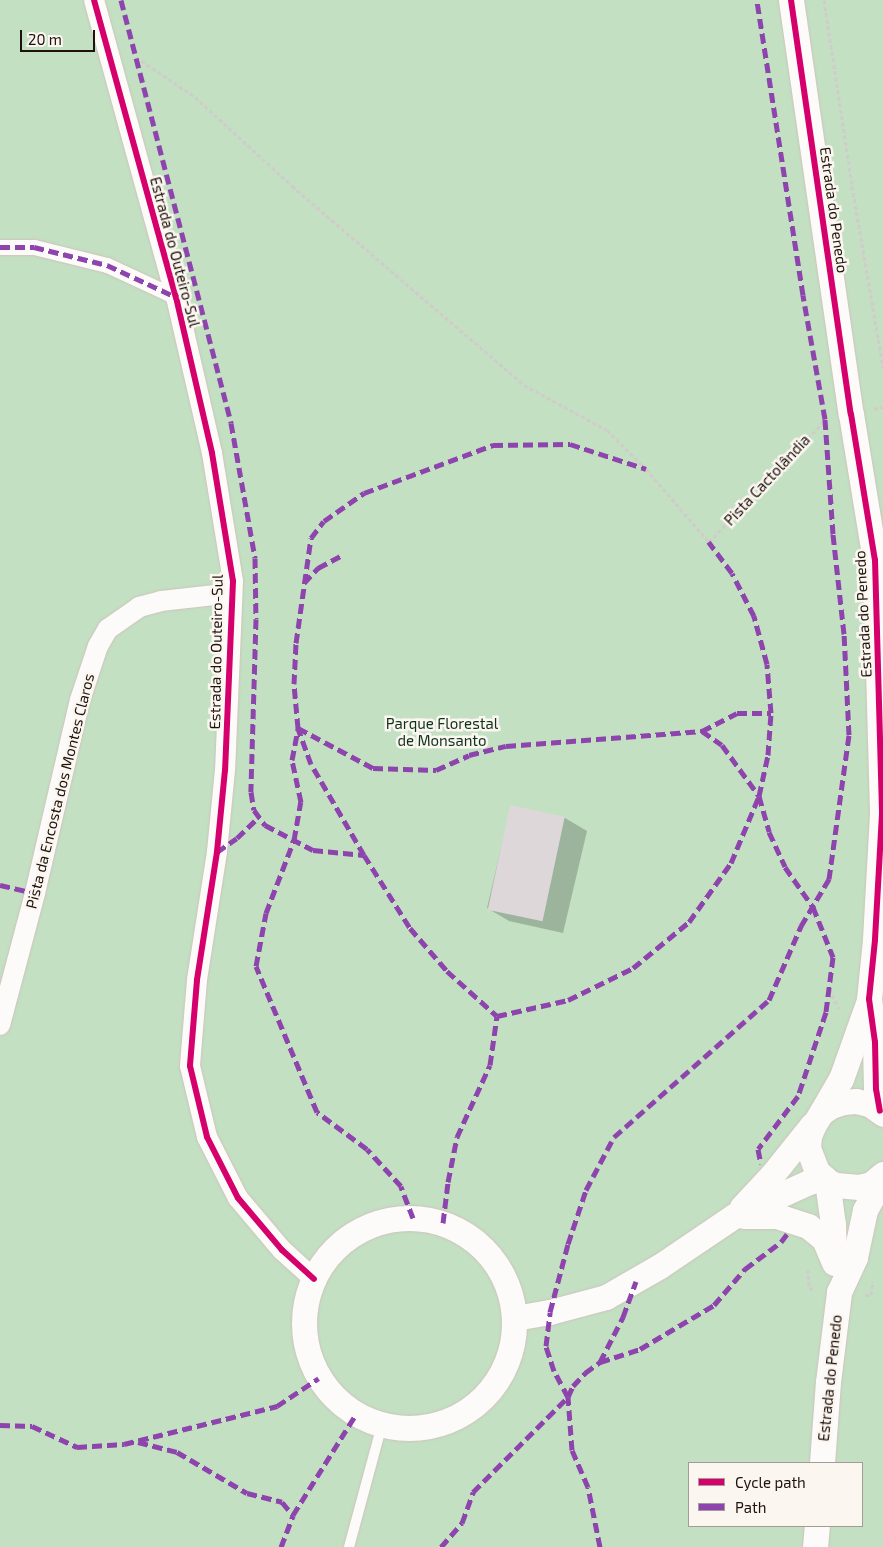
<!DOCTYPE html>
<html>
<head>
<meta charset="utf-8">
<style>
	body { margin:0 }
	#map { position:relative; width:883px; height:1547px; overflow:hidden; background:#f3e6dd; font-family:"Exo 2",sans-serif }
	div>[style] { position:absolute }
	[style*='--x'] { left:calc(var(--x)*1px); top:calc(var(--y)*1px); width:calc(var(--w)*1px); rotate:calc(var(--a)*1deg) }
	.green>* { inset:0; background:#c3e0c3 }
	.shadow>* { inset:0; background:#0003 }
	.building>* { inset:0; background:#ddd7d9; transform-origin:0 0 }
	.path>* { height:3px; margin-top:-1.5px; transform-origin:0; background:repeating-linear-gradient(90deg,#d0ccc9 0 4px,transparent 0 6.5px) }
	.roads { filter:drop-shadow(0 0 1px #cec3bb) drop-shadow(0 0 1px #cec3bb) }
	.service>* { height:10px; margin:-5px; padding:0 5px; transform-origin:5px; border-radius:5px; background:#fdfbfa }
	.pedestrian>* { height:15px; margin:-7.5px; padding:0 7.5px; transform-origin:7.5px; border-radius:7.5px; background:#fdfbfa }
	.minor>* { height:20px; margin:-10px; padding:0 10px; transform-origin:10px; border-radius:10px; background:#fdfbfa }
	.tertiary>* { height:25px; margin:-12.5px; padding:0 12.5px; transform-origin:12.5px; border-radius:12.5px; background:#fdfbfa }
	.tertiary>.ring { margin:-12.5px; padding:0; box-sizing:content-box; background:none; border:25px solid #fdfbfa; border-radius:50% }
	.quiet>* { height:5px; margin-top:-2.5px; transform-origin:0; background:repeating-linear-gradient(90deg,#8e44ad 0 10px,transparent 0 15px) }
	.cycleway>* { height:6px; margin:-3px; padding:0 3px; transform-origin:3px; border-radius:3px; background:#d6006c }
	span { translate:-50% -50%; white-space:nowrap; text-align:center; line-height:1.15; -webkit-text-stroke:5px #fcf6f1; paint-order:stroke }
	.street-label { font-size:15px; color:#1e130c }
	.park-label { font-size:15px; color:#0d341b }
	.legend { position:absolute; left:688px; top:1462px; width:175px; height:65px; box-sizing:border-box; background:#fcf6f1; border:1px solid #a39b95; margin:0; padding:6px 9px; list-style:none; font-size:15px; color:#1e130c }
	.legend li { display:flex; align-items:center; gap:10px; height:25px }
	.legend b { width:25px; border:1px solid #a39b95 }
	.scale { position:absolute; left:20px; top:30px; width:75px; height:22px; box-sizing:border-box; border:2px solid #1e130c; border-top:0; padding-left:6px; font-size:15px; line-height:18px; white-space:nowrap; color:#1e130c; -webkit-text-stroke:4px #fcf6f1; paint-order:stroke }
</style>
</head>
<body>
<div id="map">
	<div class="green">
		<div style="clip-path:polygon(evenodd,0 0,883px 0,883px 1547px,0 1547px,0 0,689px 1463px,862px 1463px,862px 1526px,689px 1526px,689px 1463px)"></div>
	</div>
	<div class="shadow">
		<div style="clip-path:polygon(511px 806px,565px 818px,587px 831px,563px 933px,509px 921px,487px 908px)"></div>
	</div>
	<div class="building">
		<div style="left:510px;top:805px;width:56px;height:107px;rotate:12deg"></div>
	</div>
	<div class="path">
		<div style="--x:824;--y:0;--w:188;--a:81.4"></div>
		<div style="--x:852;--y:186;--w:184;--a:80.3"></div>
		<div style="--x:136;--y:57;--w:71;--a:34.1"></div>
		<div style="--x:195;--y:97;--w:132;--a:42.5"></div>
		<div style="--x:292;--y:186;--w:306;--a:40.6"></div>
		<div style="--x:524;--y:385;--w:94;--a:28.5"></div>
		<div style="--x:607;--y:430;--w:55;--a:45"></div>
		<div style="--x:646;--y:469;--w:96;--a:49.2"></div>
		<div style="--x:709;--y:542;--w:170;--a:-46.4"></div>
		<div style="--x:874;--y:409;--w:9;--a:-13"></div>
		<div style="--x:829;--y:989;--w:22;--a:63"></div>
		<div style="--x:808;--y:1269;--w:19;--a:87"></div>
		<div style="--x:809;--y:1288;--w:5;--a:11"></div>
		<div style="--x:865;--y:1295;--w:6;--a:0"></div>
		<div style="--x:871;--y:1295;--w:14;--a:-82"></div>
	</div>
	<div class="roads">
		<div class="service">
			<div style="--x:349;--y:1547;--w:126;--a:-74.9"></div>
		</div>
		<div class="pedestrian">
			<div style="--x:0;--y:247;--w:34;--a:0"></div>
			<div style="--x:34;--y:247;--w:75;--a:13.9"></div>
			<div style="--x:107;--y:265;--w:76;--a:24.9"></div>
		</div>
		<div class="minor">
			<div style="--x:94;--y:0;--w:308;--a:74.6"></div>
			<div style="--x:176;--y:297;--w:160;--a:77"></div>
			<div style="--x:212;--y:453;--w:130;--a:80.7"></div>
			<div style="--x:233;--y:581;--w:189;--a:92.4"></div>
			<div style="--x:225;--y:770;--w:82;--a:95.6"></div>
			<div style="--x:217;--y:852;--w:130;--a:98.9"></div>
			<div style="--x:197;--y:980;--w:86;--a:94.7"></div>
			<div style="--x:190;--y:1066;--w:73;--a:76.5"></div>
			<div style="--x:207;--y:1137;--w:68;--a:63.1"></div>
			<div style="--x:238;--y:1198;--w:68;--a:49.8"></div>
			<div style="--x:282;--y:1250;--w:43;--a:42.2"></div>
			<div style="--x:0;--y:1025;--w:137;--a:-75.1"></div>
			<div style="--x:35;--y:893;--w:198;--a:-76.9"></div>
			<div style="--x:80;--y:700;--w:57;--a:-71.6"></div>
			<div style="--x:98;--y:646;--w:20;--a:-60"></div>
			<div style="--x:108;--y:629;--w:38;--a:-35"></div>
			<div style="--x:139;--y:607;--w:23;--a:-15"></div>
			<div style="--x:161;--y:601;--w:71;--a:-6.4"></div>
		</div>
		<div class="tertiary">
			<div style="--x:791;--y:0;--w:418;--a:81.8"></div>
			<div style="--x:851;--y:414;--w:148;--a:80.7"></div>
			<div style="--x:875;--y:560;--w:254;--a:88.4"></div>
			<div style="--x:882;--y:814;--w:126;--a:93.2"></div>
			<div style="--x:875;--y:940;--w:59;--a:95.8"></div>
			<div style="--x:869;--y:999;--w:43;--a:82.1"></div>
			<div style="--x:875;--y:1042;--w:47;--a:88.8"></div>
			<div style="--x:876;--y:1089;--w:22;--a:80"></div>
			<div style="--x:821;--y:1113;--w:39;--a:-60"></div>
			<div style="--x:841;--y:1079;--w:81;--a:-70.4"></div>
			<div style="--x:883;--y:1114;--w:17;--a:-144"></div>
			<div style="--x:869;--y:1104;--w:13;--a:-167"></div>
			<div style="--x:856;--y:1101;--w:13;--a:176"></div>
			<div style="--x:843;--y:1102;--w:13;--a:162"></div>
			<div style="--x:831;--y:1106;--w:12;--a:145"></div>
			<div style="--x:821;--y:1113;--w:13;--a:122"></div>
			<div style="--x:814;--y:1124;--w:13;--a:113"></div>
			<div style="--x:809;--y:1136;--w:12;--a:95"></div>
			<div style="--x:808;--y:1148;--w:25;--a:69"></div>
			<div style="--x:817;--y:1171;--w:14;--a:45"></div>
			<div style="--x:827;--y:1181;--w:10;--a:24"></div>
			<div style="--x:836;--y:1185;--w:23;--a:5"></div>
			<div style="--x:859;--y:1187;--w:12;--a:-14"></div>
			<div style="--x:871;--y:1184;--w:16;--a:-40"></div>
			<div style="--x:827;--y:1181;--w:44;--a:82.2"></div>
			<div style="--x:833;--y:1225;--w:32;--a:88"></div>
			<div style="--x:742;--y:1207;--w:44;--a:-46.8"></div>
			<div style="--x:772;--y:1175;--w:64;--a:-51.3"></div>
			<div style="--x:744;--y:1216;--w:33;--a:0"></div>
			<div style="--x:777;--y:1216;--w:33;--a:18"></div>
			<div style="--x:808;--y:1226;--w:21;--a:39"></div>
			<div style="--x:824;--y:1239;--w:26;--a:67"></div>
			<div class="ring" style="left:304px;top:1218px;width:185px;height:185px"></div>
			<div style="--x:515;--y:1318;--w:36;--a:-10"></div>
			<div style="--x:550;--y:1312;--w:58;--a:-15"></div>
			<div style="--x:606;--y:1297;--w:62;--a:-29.9"></div>
			<div style="--x:660;--y:1266;--w:89;--a:-34"></div>
			<div style="--x:734;--y:1216;--w:82;--a:-24.4"></div>
			<div style="--x:809;--y:1182;--w:16;--a:-15"></div>
			<div style="--x:822;--y:1463;--w:81;--a:-85.8"></div>
			<div style="--x:828;--y:1382;--w:91;--a:-83"></div>
			<div style="--x:839;--y:1292;--w:38;--a:-65"></div>
			<div style="--x:855;--y:1257;--w:48;--a:-78"></div>
			<div style="--x:865;--y:1210;--w:38;--a:-61"></div>
			<div style="--x:815;--y:1547;--w:21;--a:-85"></div>
		</div>
	</div>
	<div class="quiet">
		<div style="--x:121;--y:0;--w:437;--a:75.4"></div>
		<div style="--x:231;--y:423;--w:137;--a:79.9"></div>
		<div style="--x:255;--y:558;--w:61;--a:89.1"></div>
		<div style="--x:256;--y:619;--w:173;--a:91.7"></div>
		<div style="--x:251;--y:792;--w:18;--a:81"></div>
		<div style="--x:254;--y:810;--w:19;--a:54"></div>
		<div style="--x:265;--y:825;--w:54;--a:27.5"></div>
		<div style="--x:313;--y:850;--w:51;--a:5.6"></div>
		<div style="--x:364;--y:855;--w:86;--a:57.8"></div>
		<div style="--x:410;--y:928;--w:57;--a:49.3"></div>
		<div style="--x:447;--y:971;--w:67;--a:42"></div>
		<div style="--x:0;--y:247;--w:34;--a:0"></div>
		<div style="--x:34;--y:247;--w:75;--a:13.9"></div>
		<div style="--x:107;--y:265;--w:76;--a:24.9"></div>
		<div style="--x:304;--y:583;--w:21;--a:-47"></div>
		<div style="--x:318;--y:568;--w:26;--a:-28"></div>
		<div style="--x:702;--y:731;--w:24;--a:35"></div>
		<div style="--x:722;--y:745;--w:63;--a:54"></div>
		<div style="--x:759;--y:796;--w:37;--a:74"></div>
		<div style="--x:769;--y:832;--w:38;--a:65"></div>
		<div style="--x:785;--y:867;--w:49;--a:55"></div>
		<div style="--x:813;--y:907;--w:54;--a:68.2"></div>
		<div style="--x:833;--y:957;--w:55;--a:97.3"></div>
		<div style="--x:826;--y:1012;--w:89;--a:108.4"></div>
		<div style="--x:798;--y:1096;--w:66;--a:127"></div>
		<div style="--x:758;--y:1149;--w:15;--a:79"></div>
		<div style="--x:217;--y:852;--w:24;--a:-35"></div>
		<div style="--x:237;--y:838;--w:29;--a:-44"></div>
		<div style="--x:364;--y:855;--w:105;--a:-120.2"></div>
		<div style="--x:311;--y:764;--w:38;--a:-110"></div>
		<div style="--x:298;--y:728;--w:44;--a:-95.2"></div>
		<div style="--x:294;--y:684;--w:41;--a:-87.2"></div>
		<div style="--x:296;--y:643;--w:106;--a:-81.9"></div>
		<div style="--x:311;--y:538;--w:21;--a:-53"></div>
		<div style="--x:324;--y:521;--w:49;--a:-35"></div>
		<div style="--x:364;--y:493;--w:138;--a:-20.4"></div>
		<div style="--x:493;--y:445;--w:77;--a:-0.7"></div>
		<div style="--x:570;--y:444;--w:80;--a:18.2"></div>
		<div style="--x:0;--y:885;--w:36;--a:13"></div>
		<div style="--x:497;--y:1016;--w:73;--a:-12.7"></div>
		<div style="--x:568;--y:1000;--w:72;--a:-26.2"></div>
		<div style="--x:633;--y:968;--w:72;--a:-39.4"></div>
		<div style="--x:689;--y:922;--w:72;--a:-54.6"></div>
		<div style="--x:731;--y:863;--w:73;--a:-67.3"></div>
		<div style="--x:759;--y:796;--w:42;--a:-77.6"></div>
		<div style="--x:768;--y:755;--w:42;--a:-85.9"></div>
		<div style="--x:771;--y:713;--w:49;--a:-94.7"></div>
		<div style="--x:767;--y:664;--w:50;--a:-105.2"></div>
		<div style="--x:754;--y:616;--w:48;--a:-117.1"></div>
		<div style="--x:732;--y:573;--w:39;--a:-127"></div>
		<div style="--x:413;--y:1218;--w:34;--a:-111"></div>
		<div style="--x:401;--y:1186;--w:50;--a:-132.6"></div>
		<div style="--x:367;--y:1149;--w:62;--a:-143.5"></div>
		<div style="--x:317;--y:1112;--w:158;--a:-112.7"></div>
		<div style="--x:256;--y:966;--w:54;--a:-79.3"></div>
		<div style="--x:266;--y:913;--w:78;--a:-69"></div>
		<div style="--x:294;--y:840;--w:39;--a:-80"></div>
		<div style="--x:301;--y:802;--w:43;--a:-102.1"></div>
		<div style="--x:292;--y:760;--w:33;--a:-79"></div>
		<div style="--x:298;--y:728;--w:85;--a:28.1"></div>
		<div style="--x:373;--y:768;--w:63;--a:1.8"></div>
		<div style="--x:436;--y:770;--w:36;--a:-24"></div>
		<div style="--x:469;--y:755;--w:38;--a:-14"></div>
		<div style="--x:506;--y:746;--w:197;--a:-4.4"></div>
		<div style="--x:702;--y:731;--w:39;--a:-27"></div>
		<div style="--x:737;--y:713;--w:34;--a:0"></div>
		<div style="--x:443;--y:1223;--w:41;--a:-83"></div>
		<div style="--x:448;--y:1182;--w:46;--a:-78.7"></div>
		<div style="--x:457;--y:1137;--w:79;--a:-65.4"></div>
		<div style="--x:490;--y:1065;--w:49;--a:-81.9"></div>
		<div style="--x:600;--y:1362;--w:51;--a:-62.9"></div>
		<div style="--x:623;--y:1317;--w:38;--a:-70"></div>
		<div style="--x:0;--y:1425;--w:32;--a:2"></div>
		<div style="--x:32;--y:1426;--w:50;--a:25"></div>
		<div style="--x:77;--y:1447;--w:47;--a:-3.7"></div>
		<div style="--x:124;--y:1444;--w:158;--a:-13.9"></div>
		<div style="--x:277;--y:1406;--w:50;--a:-33.7"></div>
		<div style="--x:138;--y:1442;--w:40;--a:14.4"></div>
		<div style="--x:177;--y:1452;--w:81;--a:30.4"></div>
		<div style="--x:247;--y:1493;--w:36;--a:14"></div>
		<div style="--x:282;--y:1502;--w:17;--a:50"></div>
		<div style="--x:281;--y:1547;--w:34;--a:-69"></div>
		<div style="--x:293;--y:1515;--w:119;--a:-58"></div>
		<div style="--x:441;--y:1547;--w:32;--a:-49"></div>
		<div style="--x:462;--y:1523;--w:33;--a:-70"></div>
		<div style="--x:473;--y:1492;--w:134;--a:-45"></div>
		<div style="--x:568;--y:1397;--w:12;--a:-66"></div>
		<div style="--x:573;--y:1386;--w:18;--a:-47"></div>
		<div style="--x:585;--y:1373;--w:19;--a:-36"></div>
		<div style="--x:600;--y:1362;--w:42;--a:-18"></div>
		<div style="--x:640;--y:1349;--w:86;--a:-30.7"></div>
		<div style="--x:714;--y:1305;--w:48;--a:-49.3"></div>
		<div style="--x:745;--y:1269;--w:45;--a:-36.9"></div>
		<div style="--x:781;--y:1242;--w:10;--a:-53"></div>
		<div style="--x:600;--y:1547;--w:61;--a:-101.3"></div>
		<div style="--x:588;--y:1487;--w:40;--a:-113.4"></div>
		<div style="--x:572;--y:1450;--w:53;--a:-94.3"></div>
		<div style="--x:568;--y:1397;--w:30;--a:-118"></div>
		<div style="--x:554;--y:1371;--w:26;--a:-108"></div>
		<div style="--x:546;--y:1346;--w:34;--a:-83"></div>
		<div style="--x:550;--y:1312;--w:70;--a:-75.2"></div>
		<div style="--x:568;--y:1244;--w:57;--a:-71.6"></div>
		<div style="--x:586;--y:1190;--w:60;--a:-62.2"></div>
		<div style="--x:614;--y:1137;--w:207;--a:-41.5"></div>
		<div style="--x:769;--y:1000;--w:81;--a:-66.6"></div>
		<div style="--x:801;--y:926;--w:55;--a:-59.2"></div>
		<div style="--x:829;--y:879;--w:145;--a:-82.1"></div>
		<div style="--x:849;--y:735;--w:101;--a:-92.8"></div>
		<div style="--x:844;--y:634;--w:101;--a:-96.3"></div>
		<div style="--x:833;--y:534;--w:115;--a:-94"></div>
		<div style="--x:825;--y:419;--w:126;--a:-100.1"></div>
		<div style="--x:803;--y:295;--w:299;--a:-98.9"></div>
	</div>
	<div class="cycleway">
		<div style="--x:94;--y:0;--w:308;--a:74.6"></div>
		<div style="--x:176;--y:297;--w:160;--a:77"></div>
		<div style="--x:212;--y:453;--w:130;--a:80.7"></div>
		<div style="--x:233;--y:581;--w:189;--a:92.4"></div>
		<div style="--x:225;--y:770;--w:82;--a:95.6"></div>
		<div style="--x:217;--y:852;--w:130;--a:98.9"></div>
		<div style="--x:197;--y:980;--w:86;--a:94.7"></div>
		<div style="--x:190;--y:1066;--w:73;--a:76.5"></div>
		<div style="--x:207;--y:1137;--w:68;--a:63.1"></div>
		<div style="--x:238;--y:1198;--w:68;--a:49.8"></div>
		<div style="--x:282;--y:1250;--w:43;--a:42.2"></div>
		<div style="--x:791;--y:0;--w:418;--a:81.8"></div>
		<div style="--x:851;--y:414;--w:148;--a:80.7"></div>
		<div style="--x:875;--y:560;--w:254;--a:88.4"></div>
		<div style="--x:882;--y:814;--w:126;--a:93.2"></div>
		<div style="--x:875;--y:940;--w:59;--a:95.8"></div>
		<div style="--x:869;--y:999;--w:43;--a:82.1"></div>
		<div style="--x:875;--y:1042;--w:47;--a:88.8"></div>
		<div style="--x:876;--y:1089;--w:22;--a:80"></div>
	</div>
	<div class="street-label">
		<span style="left:834px;top:210px;rotate:82deg">Estrada do Penedo</span>
		<span style="left:175px;top:252px;rotate:75deg">Estrada do Outeiro-Sul</span>
		<span style="left:767px;top:480px;rotate:-47deg">Pista Cactolândia</span>
		<span style="left:863px;top:614px;rotate:-93deg">Estrada do Penedo</span>
		<span style="left:216px;top:652px;rotate:-89deg">Estrada do Outeiro-Sul</span>
		<span style="left:60px;top:791px;rotate:-76deg">Pista da Encosta dos Montes Claros</span>
		<span style="left:830px;top:1378px;rotate:-84deg">Estrada do Penedo</span>
	</div>
	<div class="park-label">
		<span style="left:442px;top:732px">Parque Florestal<br>de Monsanto</span>
	</div>
	<ul class="legend">
	<li><b style="height:6px;background:#d6006c"></b>Cycle path</li>
	<li><b style="height:6px;background:#8e44ad"></b>Path</li>
	</ul>
	<div class="scale">20 m</div>
</div>
</body>
</html>
